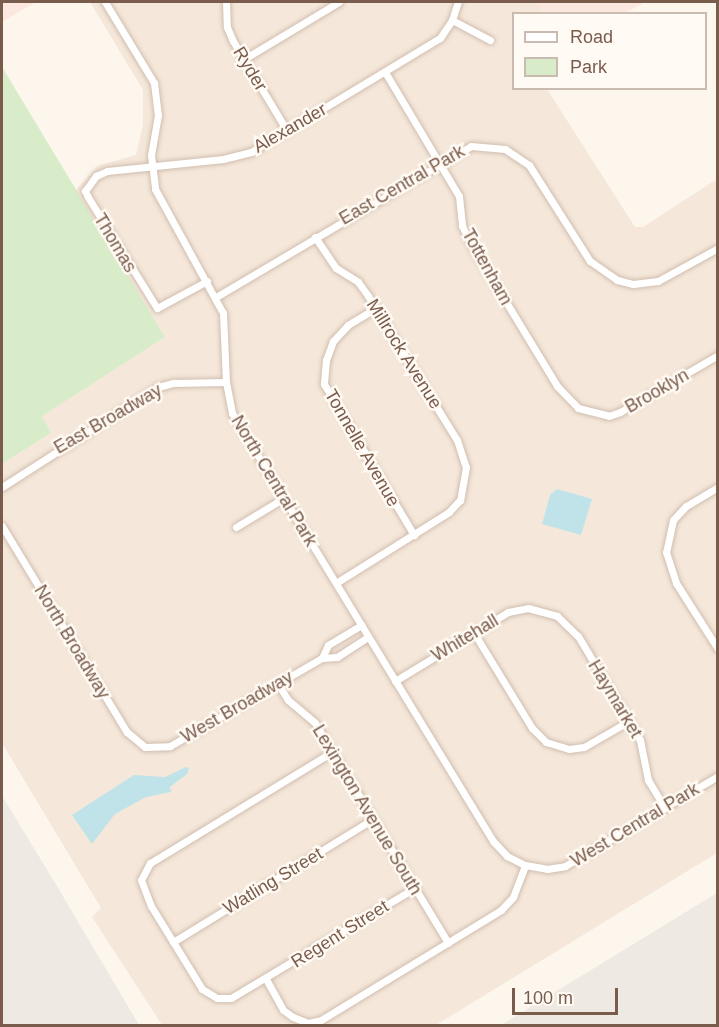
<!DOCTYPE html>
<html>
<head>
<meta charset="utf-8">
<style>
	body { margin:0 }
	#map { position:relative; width:719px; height:1027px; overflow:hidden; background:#fdf6ec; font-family:Arial,sans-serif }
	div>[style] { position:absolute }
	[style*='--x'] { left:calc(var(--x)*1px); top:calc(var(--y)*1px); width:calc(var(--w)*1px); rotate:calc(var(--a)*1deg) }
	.residential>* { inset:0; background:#f5e8da }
	.commercial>* { inset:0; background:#fde8e0 }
	.industrial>* { inset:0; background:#efe9e4 }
	.green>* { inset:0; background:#d8ecc9 }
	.water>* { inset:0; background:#bfe3e8 }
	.roads { filter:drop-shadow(0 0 2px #d1beb0) drop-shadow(0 0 2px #d1beb0) }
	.street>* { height:7px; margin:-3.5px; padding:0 3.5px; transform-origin:3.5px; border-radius:3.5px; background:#fff }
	span { translate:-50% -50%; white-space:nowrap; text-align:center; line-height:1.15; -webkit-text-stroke:5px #fffaf3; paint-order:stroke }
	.street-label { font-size:18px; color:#7a5c4d }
	.frame { position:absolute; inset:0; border:3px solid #7a5c4d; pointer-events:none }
	.legend { position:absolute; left:512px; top:12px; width:195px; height:78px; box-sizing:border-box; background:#fffaf3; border:2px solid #cabbb1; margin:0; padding:8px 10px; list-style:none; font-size:18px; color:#7a5c4d }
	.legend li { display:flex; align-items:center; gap:12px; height:30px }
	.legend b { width:30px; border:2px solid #cabbb1 }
	.scale { position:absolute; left:512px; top:988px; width:106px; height:27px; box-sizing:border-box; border:3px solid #7a5c4d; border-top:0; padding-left:8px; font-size:18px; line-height:21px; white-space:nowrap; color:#7a5c4d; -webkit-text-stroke:4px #fffaf3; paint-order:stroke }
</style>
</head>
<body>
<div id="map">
	<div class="residential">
		<div style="clip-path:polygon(90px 2px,537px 2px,544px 13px,514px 14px,514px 88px,547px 89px,635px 227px,643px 227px,717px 179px,717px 853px,436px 1025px,162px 1025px,92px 917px,101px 908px,2px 743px,2px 464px,51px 433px,41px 416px,165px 337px,76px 190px,97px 166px,136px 155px,143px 125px,143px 90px)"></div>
	</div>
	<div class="commercial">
		<div style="clip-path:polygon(2px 2px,36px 2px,2px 22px)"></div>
		<div style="clip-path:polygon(537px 2px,640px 2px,642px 4px,625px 13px,544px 14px)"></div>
	</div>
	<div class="industrial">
		<div style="clip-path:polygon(2px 796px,51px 876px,139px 1025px,2px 1025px)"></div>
		<div style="clip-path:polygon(717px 893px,717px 1025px,501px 1025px)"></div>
	</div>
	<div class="green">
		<div style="clip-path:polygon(2px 67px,165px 337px,42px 416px,51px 433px,2px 464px)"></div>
	</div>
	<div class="water">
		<div style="clip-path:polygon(557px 489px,592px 499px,581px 535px,542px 524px,550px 495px)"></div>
		<div style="clip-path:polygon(186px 767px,189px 768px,187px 774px,170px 787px,171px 792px,146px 797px,115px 814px,92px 844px,72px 815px,134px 775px,165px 777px)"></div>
	</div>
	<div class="roads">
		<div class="street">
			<div style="--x:105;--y:2;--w:95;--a:58.8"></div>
			<div style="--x:154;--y:83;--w:32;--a:83"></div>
			<div style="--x:158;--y:115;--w:41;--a:99.9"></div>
			<div style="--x:151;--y:155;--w:34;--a:83"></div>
			<div style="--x:155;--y:189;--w:141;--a:61.3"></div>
			<div style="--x:223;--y:313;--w:69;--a:87.5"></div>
			<div style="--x:226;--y:382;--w:32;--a:79"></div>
			<div style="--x:232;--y:413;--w:501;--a:58.62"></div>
			<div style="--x:493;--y:841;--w:21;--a:47"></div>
			<div style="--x:507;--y:856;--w:20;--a:27"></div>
			<div style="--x:525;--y:865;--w:22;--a:10"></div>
			<div style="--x:547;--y:869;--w:18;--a:-9"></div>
			<div style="--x:565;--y:866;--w:178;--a:-30.5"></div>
			<div style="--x:226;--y:2;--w:25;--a:88"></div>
			<div style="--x:227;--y:27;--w:15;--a:67"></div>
			<div style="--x:233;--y:41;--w:105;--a:59"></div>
			<div style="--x:452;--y:20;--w:43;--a:27.8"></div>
			<div style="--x:244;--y:59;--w:111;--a:-31"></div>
			<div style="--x:385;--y:72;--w:144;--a:59.2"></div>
			<div style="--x:459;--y:196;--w:30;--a:84"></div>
			<div style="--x:462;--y:226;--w:22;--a:63"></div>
			<div style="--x:472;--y:246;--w:164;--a:58.7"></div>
			<div style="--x:557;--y:386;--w:30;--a:46"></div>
			<div style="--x:578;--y:408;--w:32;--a:14"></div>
			<div style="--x:609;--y:416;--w:12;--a:-20"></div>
			<div style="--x:620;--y:412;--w:113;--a:-30.2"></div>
			<div style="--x:315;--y:237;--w:37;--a:56"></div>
			<div style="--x:336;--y:268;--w:26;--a:32"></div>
			<div style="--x:358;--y:282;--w:17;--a:54"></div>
			<div style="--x:368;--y:296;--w:169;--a:58.3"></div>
			<div style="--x:457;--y:440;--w:28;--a:72"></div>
			<div style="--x:466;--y:467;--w:34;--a:100"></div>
			<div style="--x:460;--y:500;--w:16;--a:133"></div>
			<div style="--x:449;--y:512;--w:133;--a:147.9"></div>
			<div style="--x:207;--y:281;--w:57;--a:151.6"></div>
			<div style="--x:157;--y:308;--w:131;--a:-121.9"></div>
			<div style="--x:88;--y:197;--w:7;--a:-117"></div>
			<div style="--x:85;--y:191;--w:19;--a:-54"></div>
			<div style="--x:96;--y:176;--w:12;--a:-24"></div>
			<div style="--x:107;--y:171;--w:117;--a:-5.9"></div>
			<div style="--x:223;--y:159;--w:29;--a:-14"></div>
			<div style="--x:251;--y:152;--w:221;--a:-31.1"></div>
			<div style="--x:440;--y:38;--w:22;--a:-56"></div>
			<div style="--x:452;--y:20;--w:19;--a:-72"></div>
			<div style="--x:216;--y:297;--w:296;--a:-30.6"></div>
			<div style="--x:471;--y:146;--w:34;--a:5"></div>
			<div style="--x:505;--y:149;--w:29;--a:34"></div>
			<div style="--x:529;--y:165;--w:114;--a:57.6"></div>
			<div style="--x:590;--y:261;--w:33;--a:35"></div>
			<div style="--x:617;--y:280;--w:16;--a:14"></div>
			<div style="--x:633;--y:284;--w:25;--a:-7"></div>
			<div style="--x:658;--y:281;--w:68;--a:-28.8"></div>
			<div style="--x:376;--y:308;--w:33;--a:149"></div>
			<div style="--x:348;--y:325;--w:22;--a:133"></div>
			<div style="--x:333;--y:341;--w:20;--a:110"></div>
			<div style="--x:326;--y:360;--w:24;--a:95"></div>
			<div style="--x:324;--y:384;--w:176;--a:59.2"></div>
			<div style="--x:2;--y:487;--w:185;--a:-32.7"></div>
			<div style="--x:158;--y:387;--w:16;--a:-15"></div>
			<div style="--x:173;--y:383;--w:53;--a:-1.1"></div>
			<div style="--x:718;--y:487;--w:37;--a:149"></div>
			<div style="--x:686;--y:506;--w:19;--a:133"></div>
			<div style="--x:673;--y:520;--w:33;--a:102"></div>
			<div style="--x:666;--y:552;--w:33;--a:72"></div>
			<div style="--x:676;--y:583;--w:78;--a:57.5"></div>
			<div style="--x:2;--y:526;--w:241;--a:58.8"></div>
			<div style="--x:127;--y:732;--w:23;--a:40"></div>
			<div style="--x:145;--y:747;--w:25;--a:-2"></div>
			<div style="--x:170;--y:746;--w:176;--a:-30.1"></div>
			<div style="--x:322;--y:658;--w:15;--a:-4"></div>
			<div style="--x:337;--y:657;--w:37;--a:-33"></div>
			<div style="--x:236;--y:527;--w:56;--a:-31.1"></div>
			<div style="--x:474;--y:633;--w:111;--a:58.6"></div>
			<div style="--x:532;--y:728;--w:20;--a:45"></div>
			<div style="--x:546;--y:742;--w:24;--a:17"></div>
			<div style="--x:569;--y:749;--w:15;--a:-8"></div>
			<div style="--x:584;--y:747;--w:52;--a:-30"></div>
			<div style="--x:322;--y:658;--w:14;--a:-65"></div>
			<div style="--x:328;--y:645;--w:39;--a:-31"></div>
			<div style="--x:395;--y:681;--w:132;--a:-31.4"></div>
			<div style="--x:508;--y:612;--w:20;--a:-11"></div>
			<div style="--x:528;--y:608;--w:30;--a:15"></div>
			<div style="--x:557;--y:616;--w:29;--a:44"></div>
			<div style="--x:578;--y:636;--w:121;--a:59.2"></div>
			<div style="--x:640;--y:740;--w:41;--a:78.7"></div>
			<div style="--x:648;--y:780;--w:33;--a:59"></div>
			<div style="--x:278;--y:684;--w:19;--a:58"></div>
			<div style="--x:288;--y:700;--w:35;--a:40"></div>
			<div style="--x:315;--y:723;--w:257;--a:58.8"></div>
			<div style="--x:332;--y:752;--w:213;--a:148.6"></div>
			<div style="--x:150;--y:863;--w:19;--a:118"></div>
			<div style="--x:141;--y:880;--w:28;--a:69"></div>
			<div style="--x:151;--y:906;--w:97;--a:58.4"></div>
			<div style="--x:202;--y:989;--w:17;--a:31"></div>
			<div style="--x:217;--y:998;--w:14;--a:0"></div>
			<div style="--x:231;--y:998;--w:214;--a:-30.9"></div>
			<div style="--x:173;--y:942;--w:235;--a:-31.6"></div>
			<div style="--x:266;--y:979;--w:35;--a:61"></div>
			<div style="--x:283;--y:1010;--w:12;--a:35"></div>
			<div style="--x:293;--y:1017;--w:16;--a:22"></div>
			<div style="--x:308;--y:1023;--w:13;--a:-13"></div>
			<div style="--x:321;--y:1020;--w:211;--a:-31.4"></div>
			<div style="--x:501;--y:910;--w:18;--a:-47"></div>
			<div style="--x:513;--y:897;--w:34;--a:-69"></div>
		</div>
	</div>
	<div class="street-label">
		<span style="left:250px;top:69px;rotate:59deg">Ryder</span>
		<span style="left:290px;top:128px;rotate:-30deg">Alexander</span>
		<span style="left:402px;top:185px;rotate:-30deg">East Central Park</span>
		<span style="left:115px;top:243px;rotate:59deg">Thomas</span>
		<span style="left:487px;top:267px;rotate:61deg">Tottenham</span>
		<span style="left:404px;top:354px;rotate:58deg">Millrock Avenue</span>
		<span style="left:657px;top:391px;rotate:-30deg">Brooklyn</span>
		<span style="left:108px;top:419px;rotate:-30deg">East Broadway</span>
		<span style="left:362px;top:448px;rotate:60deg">Tonnelle Avenue</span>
		<span style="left:274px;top:481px;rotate:59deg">North Central Park</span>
		<span style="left:465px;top:638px;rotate:-31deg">Whitehall</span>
		<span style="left:72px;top:642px;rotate:59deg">North Broadway</span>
		<span style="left:615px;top:699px;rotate:59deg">Haymarket</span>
		<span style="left:237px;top:707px;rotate:-30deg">West Broadway</span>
		<span style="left:367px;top:810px;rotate:59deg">Lexington Avenue South</span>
		<span style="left:635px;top:825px;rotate:-31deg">West Central Park</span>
		<span style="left:273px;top:881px;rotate:-31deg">Watling Street</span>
		<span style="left:340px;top:934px;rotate:-32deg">Regent Street</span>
	</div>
	<div class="frame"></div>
	<ul class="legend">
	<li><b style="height:8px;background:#fff"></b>Road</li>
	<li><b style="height:16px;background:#d8ecc9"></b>Park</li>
	</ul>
	<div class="scale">100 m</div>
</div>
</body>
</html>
